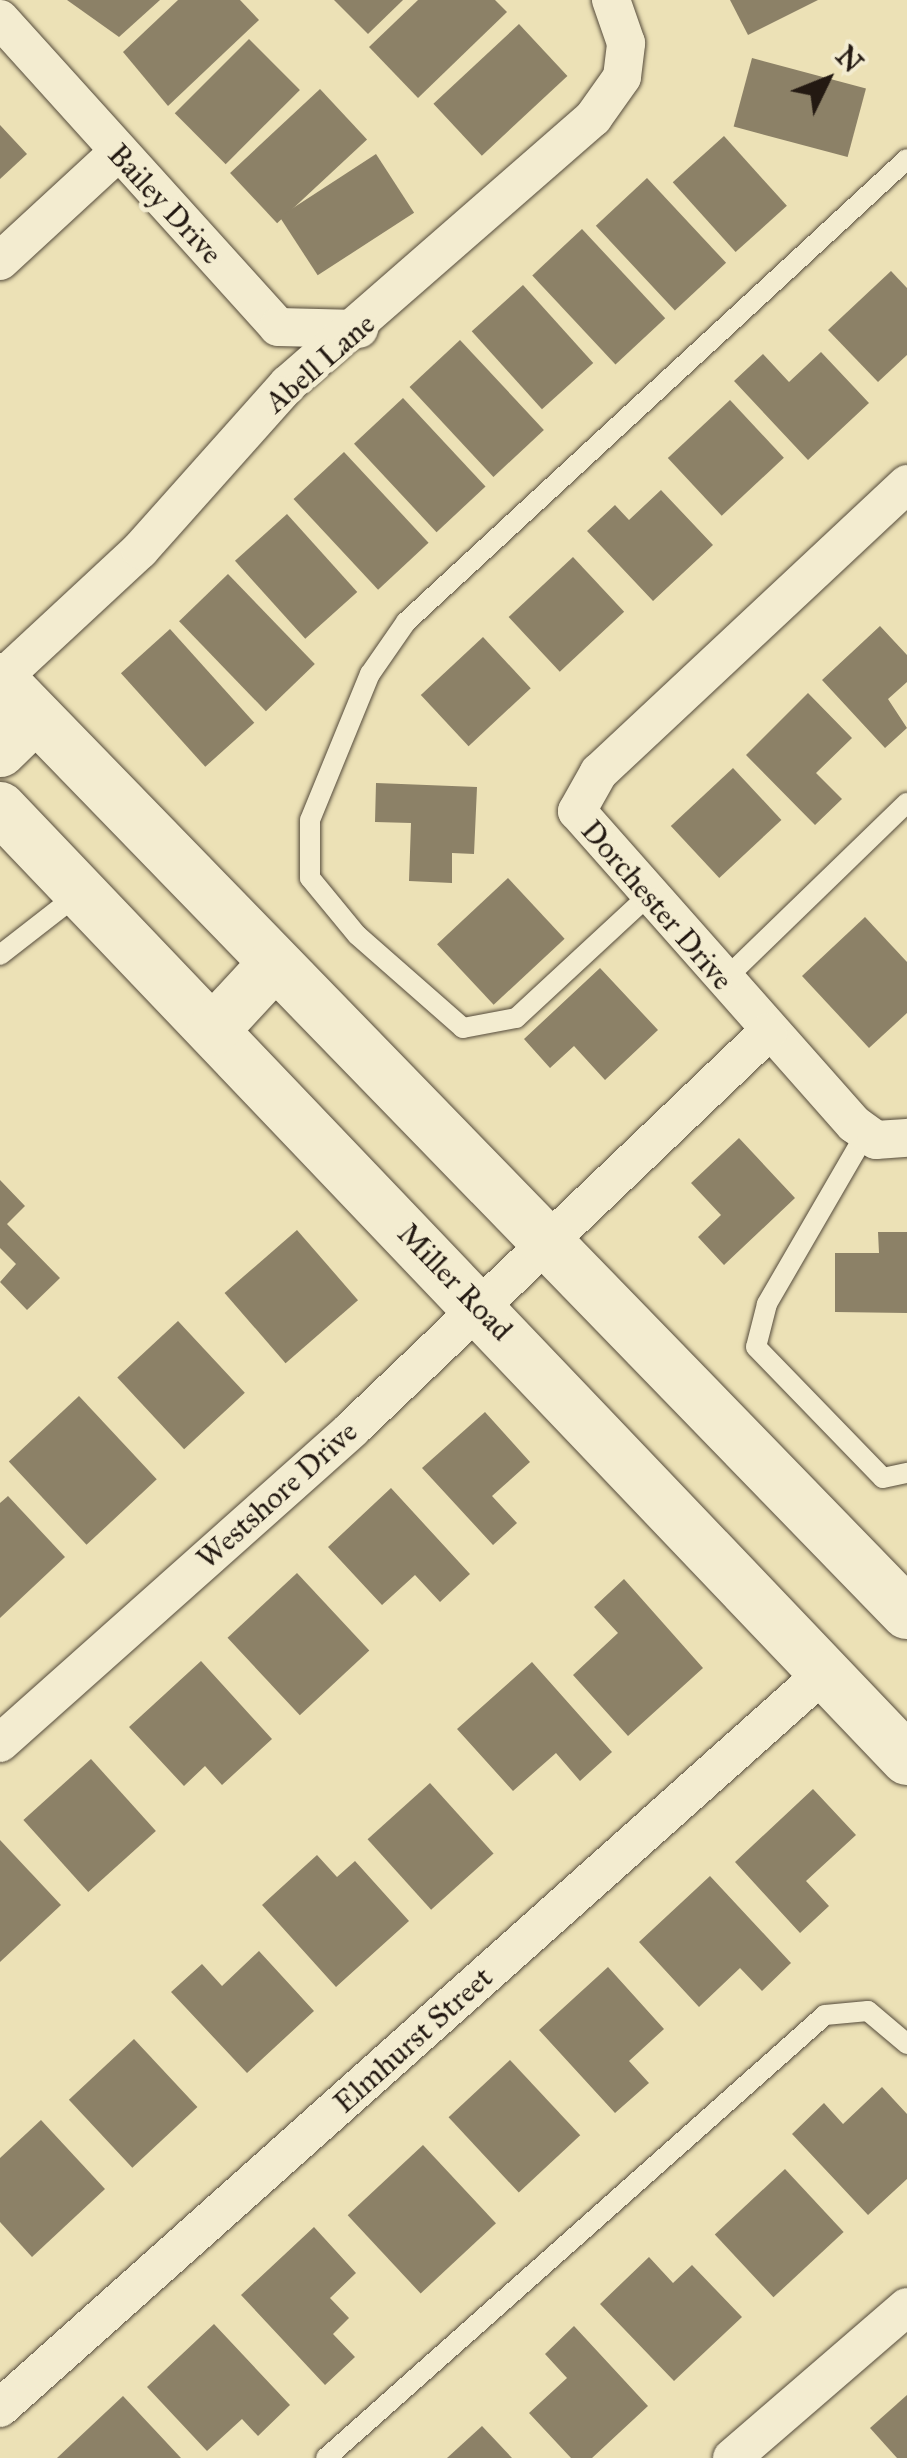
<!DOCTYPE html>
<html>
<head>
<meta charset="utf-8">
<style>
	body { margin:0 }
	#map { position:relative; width:907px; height:2458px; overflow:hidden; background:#ece1b6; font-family:"IM FELL Great Primer",serif }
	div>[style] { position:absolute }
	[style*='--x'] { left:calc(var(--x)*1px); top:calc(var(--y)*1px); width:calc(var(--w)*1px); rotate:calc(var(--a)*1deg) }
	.building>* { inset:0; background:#8c8167; transform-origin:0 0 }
	.roads { filter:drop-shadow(0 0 2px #554b3b) drop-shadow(0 0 2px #554b3b) }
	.service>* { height:20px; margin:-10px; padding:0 10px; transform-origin:10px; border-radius:10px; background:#f3ecd0 }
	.minor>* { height:38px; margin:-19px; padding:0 19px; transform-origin:19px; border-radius:19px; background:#f3ecd0 }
	.secondary>* { height:52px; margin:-26px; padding:0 26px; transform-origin:26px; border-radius:26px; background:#f3ecd0 }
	span { translate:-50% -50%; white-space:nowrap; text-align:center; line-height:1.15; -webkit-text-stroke:10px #f3ecd0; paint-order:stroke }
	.street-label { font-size:30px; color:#231912 }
	.north { position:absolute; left:777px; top:30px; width:100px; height:100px; -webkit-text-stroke:8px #f3ecd0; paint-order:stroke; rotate:47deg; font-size:28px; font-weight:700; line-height:40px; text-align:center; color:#231912 }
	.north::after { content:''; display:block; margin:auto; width:35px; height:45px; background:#231912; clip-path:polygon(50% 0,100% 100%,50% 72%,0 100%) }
</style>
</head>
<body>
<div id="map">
	<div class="building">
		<div style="clip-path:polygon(67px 0,160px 0,119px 37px)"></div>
		<div style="clip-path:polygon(178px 0,240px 0,259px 20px,168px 106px,123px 52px)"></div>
		<div style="clip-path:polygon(334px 0,403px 0,368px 34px)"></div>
		<div style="clip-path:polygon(418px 0,495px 0,507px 12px,418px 98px,369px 47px)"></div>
		<div style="clip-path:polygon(730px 0,818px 0,748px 35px)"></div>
		<div style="left:519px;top:24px;width:71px;height:117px;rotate:47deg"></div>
		<div style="left:249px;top:39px;width:72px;height:105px;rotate:45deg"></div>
		<div style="left:752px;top:58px;width:118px;height:71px;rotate:15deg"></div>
		<div style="left:320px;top:89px;width:69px;height:123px;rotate:47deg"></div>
		<div style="clip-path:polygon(0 125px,27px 154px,0 179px)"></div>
		<div style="left:724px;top:136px;width:94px;height:69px;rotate:48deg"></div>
		<div style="left:376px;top:154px;width:70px;height:115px;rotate:57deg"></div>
		<div style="left:647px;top:178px;width:116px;height:70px;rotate:47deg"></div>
		<div style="left:582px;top:229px;width:122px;height:68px;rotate:47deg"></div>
		<div style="clip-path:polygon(891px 271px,907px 288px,907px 355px,878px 382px,828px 330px)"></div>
		<div style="left:523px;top:285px;width:105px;height:69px;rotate:48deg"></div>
		<div style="left:460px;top:340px;width:123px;height:69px;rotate:47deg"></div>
		<div style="clip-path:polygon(821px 352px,869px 403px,808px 460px,734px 381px,763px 354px,789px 382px)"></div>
		<div style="left:403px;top:398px;width:121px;height:67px;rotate:47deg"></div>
		<div style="left:730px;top:400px;width:79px;height:85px;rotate:47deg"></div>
		<div style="left:344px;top:452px;width:124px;height:69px;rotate:47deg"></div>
		<div style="clip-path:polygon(661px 490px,713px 545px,653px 601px,587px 531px,615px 505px,629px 520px)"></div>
		<div style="left:287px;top:514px;width:105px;height:70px;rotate:48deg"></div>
		<div style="left:573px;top:557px;width:75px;height:88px;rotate:47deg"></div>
		<div style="left:228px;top:574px;width:125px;height:68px;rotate:46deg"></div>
		<div style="clip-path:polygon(880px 626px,907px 655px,907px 682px,888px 699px,907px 728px,885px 748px,822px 680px)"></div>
		<div style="left:170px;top:629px;width:126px;height:66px;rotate:48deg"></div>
		<div style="left:483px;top:637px;width:70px;height:85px;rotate:47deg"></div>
		<div style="clip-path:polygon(808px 693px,852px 738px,816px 773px,842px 799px,815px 825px,746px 755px)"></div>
		<div style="left:733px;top:768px;width:71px;height:85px;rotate:47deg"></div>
		<div style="clip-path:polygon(376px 783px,477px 787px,474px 854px,452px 853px,452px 883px,409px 881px,411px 823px,375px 822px)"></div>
		<div style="left:508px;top:878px;width:83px;height:97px;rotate:47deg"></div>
		<div style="clip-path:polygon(865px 917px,907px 962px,907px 1013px,869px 1048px,802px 976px)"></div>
		<div style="clip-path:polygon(600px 968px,658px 1030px,605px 1080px,574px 1046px,550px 1068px,524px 1039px)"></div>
		<div style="clip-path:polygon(739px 1138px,795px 1198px,724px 1265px,698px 1237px,721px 1215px,691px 1183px)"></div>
		<div style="clip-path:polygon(0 1180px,25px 1206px,7px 1224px,60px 1278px,27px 1310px,0 1282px,16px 1264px,0 1248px)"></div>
		<div style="left:297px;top:1230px;width:93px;height:96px;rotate:49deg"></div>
		<div style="clip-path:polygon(878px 1232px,907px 1232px,907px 1313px,835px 1312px,835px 1253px,879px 1253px)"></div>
		<div style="left:178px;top:1321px;width:98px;height:83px;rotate:47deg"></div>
		<div style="left:79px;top:1396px;width:114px;height:96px;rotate:47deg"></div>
		<div style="clip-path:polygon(485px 1412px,530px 1462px,492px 1496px,517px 1523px,493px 1545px,422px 1468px)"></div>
		<div style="clip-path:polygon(391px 1488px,470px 1574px,440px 1602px,415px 1575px,382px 1605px,328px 1547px)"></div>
		<div style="clip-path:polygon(8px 1496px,65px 1557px,0 1618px,0 1503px)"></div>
		<div style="left:297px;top:1573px;width:106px;height:95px;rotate:47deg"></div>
		<div style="clip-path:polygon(624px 1579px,703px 1668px,628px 1736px,573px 1675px,618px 1633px,594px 1607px)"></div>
		<div style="clip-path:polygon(201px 1661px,272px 1739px,222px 1785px,205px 1766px,184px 1786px,129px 1727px)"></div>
		<div style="clip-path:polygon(532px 1662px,612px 1752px,580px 1781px,556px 1753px,513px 1791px,457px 1729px)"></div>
		<div style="left:91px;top:1759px;width:97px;height:91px;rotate:48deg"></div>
		<div style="left:430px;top:1783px;width:95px;height:84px;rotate:48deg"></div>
		<div style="clip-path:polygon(813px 1789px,856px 1835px,806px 1881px,829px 1906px,800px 1933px,735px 1862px)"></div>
		<div style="clip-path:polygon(0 1840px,61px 1905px,0 1962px)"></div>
		<div style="clip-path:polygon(317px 1855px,337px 1877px,355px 1861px,409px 1921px,336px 1987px,262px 1905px)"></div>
		<div style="clip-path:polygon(710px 1876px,791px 1963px,762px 1991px,740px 1968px,699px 2007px,639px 1942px)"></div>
		<div style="clip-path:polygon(259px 1951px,314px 2011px,247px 2073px,171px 1992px,202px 1964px,222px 1986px)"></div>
		<div style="clip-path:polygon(608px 1967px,664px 2029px,629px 2061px,649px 2083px,615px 2113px,539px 2030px)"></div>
		<div style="left:134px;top:2039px;width:93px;height:89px;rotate:47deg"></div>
		<div style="left:510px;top:2060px;width:103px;height:84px;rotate:47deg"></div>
		<div style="clip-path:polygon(882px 2087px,907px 2114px,907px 2179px,868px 2215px,792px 2134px,824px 2103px,843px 2124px)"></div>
		<div style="clip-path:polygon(41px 2120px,105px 2189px,32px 2257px,0 2222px,0 2158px)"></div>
		<div style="left:423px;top:2145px;width:107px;height:103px;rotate:47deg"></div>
		<div style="left:785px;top:2169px;width:86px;height:96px;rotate:47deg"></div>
		<div style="clip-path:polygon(314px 2227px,356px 2273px,330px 2298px,349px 2318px,333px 2334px,355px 2357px,325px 2385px,241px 2295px)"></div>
		<div style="clip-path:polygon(649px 2257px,673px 2283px,692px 2265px,742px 2317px,674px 2381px,600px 2304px)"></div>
		<div style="clip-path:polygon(214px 2324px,290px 2405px,258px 2436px,242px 2419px,207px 2451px,147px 2387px)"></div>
		<div style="clip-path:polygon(574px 2326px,648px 2406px,592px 2458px,571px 2458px,529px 2413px,567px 2378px,545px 2354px)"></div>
		<div style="clip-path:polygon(907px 2395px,907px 2458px,897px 2458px,870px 2428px)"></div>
		<div style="clip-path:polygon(123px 2396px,181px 2458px,57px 2458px)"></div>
		<div style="clip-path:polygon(482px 2426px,512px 2458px,447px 2458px)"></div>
	</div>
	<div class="roads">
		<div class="service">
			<div style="--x:649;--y:895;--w:181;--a:137.2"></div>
			<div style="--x:516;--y:1018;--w:54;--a:169.3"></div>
			<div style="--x:463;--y:1028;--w:141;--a:-138.7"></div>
			<div style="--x:357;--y:935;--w:74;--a:-129.5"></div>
			<div style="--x:310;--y:878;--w:58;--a:-90"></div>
			<div style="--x:310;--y:820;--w:158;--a:-67.7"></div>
			<div style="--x:370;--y:674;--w:63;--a:-55.3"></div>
			<div style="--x:406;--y:622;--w:682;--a:-42.74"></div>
			<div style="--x:0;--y:955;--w:103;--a:-37.9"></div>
			<div style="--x:723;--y:981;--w:256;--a:-44.1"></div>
			<div style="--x:866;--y:1133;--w:198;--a:120.1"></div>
			<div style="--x:767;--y:1304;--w:44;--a:104.3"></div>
			<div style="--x:756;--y:1347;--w:182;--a:45.9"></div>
			<div style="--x:883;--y:1478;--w:25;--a:-12"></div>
			<div style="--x:326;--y:2458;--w:667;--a:-41.6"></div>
			<div style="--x:825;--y:2015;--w:43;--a:-5.3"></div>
			<div style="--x:868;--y:2011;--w:51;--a:40.2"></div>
		</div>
		<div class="minor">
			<div style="--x:0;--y:19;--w:415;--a:47.9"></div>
			<div style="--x:278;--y:327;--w:81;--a:1.4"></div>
			<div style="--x:0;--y:261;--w:159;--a:-42.7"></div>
			<div style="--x:907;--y:484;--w:422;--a:136.9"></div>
			<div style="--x:599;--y:772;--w:45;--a:119.4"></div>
			<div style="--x:577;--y:811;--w:418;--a:48.5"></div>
			<div style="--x:854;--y:1124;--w:27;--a:36"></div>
			<div style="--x:876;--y:1140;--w:31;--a:-4"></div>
			<div style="--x:0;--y:680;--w:191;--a:-42.9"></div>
			<div style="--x:140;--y:550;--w:222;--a:-48.3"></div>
			<div style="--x:288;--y:384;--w:405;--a:-41.1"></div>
			<div style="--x:593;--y:118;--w:50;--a:-54.7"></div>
			<div style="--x:622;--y:77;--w:34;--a:-83"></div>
			<div style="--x:626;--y:43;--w:46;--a:-109.2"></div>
			<div style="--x:0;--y:1743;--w:472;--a:-41.7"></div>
			<div style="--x:352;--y:1429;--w:575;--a:-43.66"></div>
			<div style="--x:0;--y:2408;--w:1106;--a:-41.74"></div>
			<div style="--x:732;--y:2458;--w:231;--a:-40.8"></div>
		</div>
		<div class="secondary">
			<div style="--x:0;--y:679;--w:1302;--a:45.84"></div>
			<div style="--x:0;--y:751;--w:49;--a:-44.2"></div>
			<div style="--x:0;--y:808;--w:1314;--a:46.36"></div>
			<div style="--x:213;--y:1030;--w:91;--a:-47.2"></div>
		</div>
	</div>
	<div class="street-label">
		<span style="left:165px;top:204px;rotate:47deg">Bailey Drive</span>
		<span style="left:320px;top:363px;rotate:-41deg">Abell Lane</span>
		<span style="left:657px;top:905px;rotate:49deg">Dorchester Drive</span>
		<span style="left:455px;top:1282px;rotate:46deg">Miller Road</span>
		<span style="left:277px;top:1495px;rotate:-42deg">Westshore Drive</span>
		<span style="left:413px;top:2040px;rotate:-42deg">Elmhurst Street</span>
	</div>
	<div class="north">N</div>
</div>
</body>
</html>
